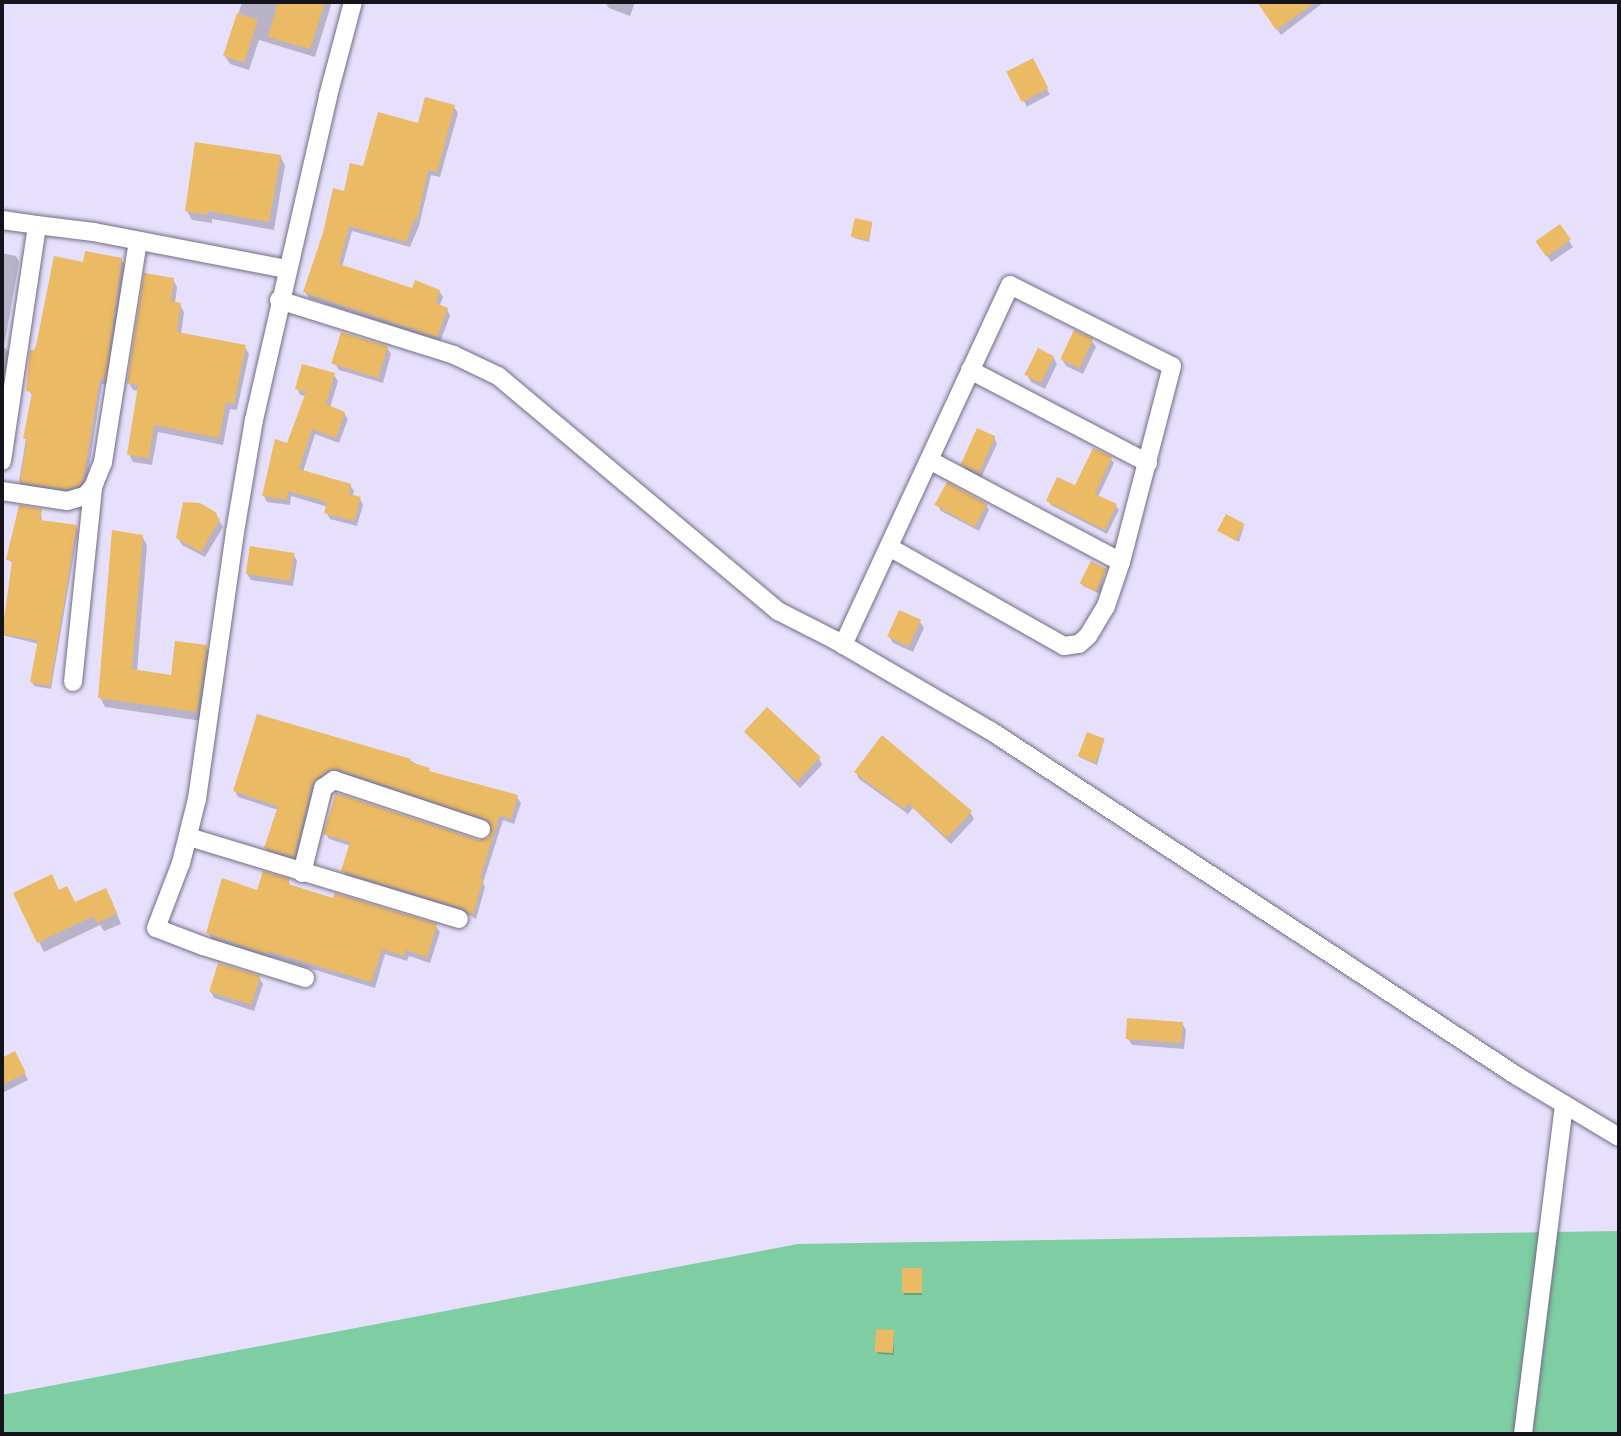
<!DOCTYPE html>
<html>
<head>
<meta charset="utf-8">
<style>
	body { margin:0 }
	#map { position:relative; width:1621px; height:1436px; overflow:hidden; background:#e7e0fc; font-family:Rubik,sans-serif }
	div>[style] { position:absolute }
	[style*='--x'] { left:calc(var(--x)*1px); top:calc(var(--y)*1px); width:calc(var(--w)*1px); rotate:calc(var(--a)*1deg) }
	.green>* { inset:0; background:#7ecda3 }
	.shadow>* { inset:0; background:#0003; transform-origin:0 0 }
	.building>* { inset:0; background:#ebba65; transform-origin:0 0 }
	.roads { filter:drop-shadow(0 0 2px #726c84) drop-shadow(0 0 2px #726c84) }
	.minor>* { height:18px; margin:-9px; padding:0 9px; transform-origin:9px; border-radius:9px; background:#fff }
	span { translate:-50% -50%; white-space:nowrap; text-align:center; line-height:1.15; -webkit-text-stroke:5px #f3f0fc; paint-order:stroke }
	.frame { position:absolute; inset:0; border:4px solid #15131c; pointer-events:none }
</style>
</head>
<body>
<div id="map">
	<div class="green">
		<div style="clip-path:polygon(1619px 1231px,1619px 1434px,2px 1434px,2px 1395px,798px 1244px)"></div>
	</div>
	<div class="shadow">
		<div style="clip-path:polygon(242px 2px,332px 2px,315px 57px,259px 40px,249px 70px,230px 64px,225px 56px)"></div>
		<div style="clip-path:polygon(605px 2px,635px 2px,630px 16px,609px 8px)"></div>
		<div style="clip-path:polygon(1265px 2px,1324px 2px,1281px 35px,1267px 15px)"></div>
		<div style="left:1032px;top:61px;width:38px;height:26px;rotate:62deg"></div>
		<div style="clip-path:polygon(454px 107px,458px 113px,440px 177px,431px 175px,419px 226px,410px 247px,352px 231px,342px 267px,413px 291px,439px 291px,443px 297px,439px 307px,447px 309px,450px 316px,440px 342px,309px 298px,305px 292px,345px 193px,364px 169px,420px 125px)"></div>
		<div style="clip-path:polygon(280px 156px,285px 165px,274px 230px,212px 219px,212px 223px,192px 220px,187px 211px)"></div>
		<div style="clip-path:polygon(872px 224px,869px 242px,854px 238px,852px 235px)"></div>
		<div style="clip-path:polygon(1538px 241px,1569px 241px,1573px 247px,1551px 262px)"></div>
		<div style="clip-path:polygon(2px 253px,16px 256px,19px 262px,4px 347px,10px 353px,7px 374px,2px 373px)"></div>
		<div style="clip-path:polygon(121px 259px,125px 265px,108px 380px,107px 385px,102px 384px,87px 481px,82px 491px,70px 495px,22px 487px,19px 481px,33px 396px,28px 390px,35px 352px,85px 264px)"></div>
		<div style="clip-path:polygon(173px 280px,177px 287px,175px 304px,180px 305px,184px 312px,181px 334px,245px 347px,249px 354px,237px 410px,230px 409px,223px 445px,158px 432px,152px 465px,133px 462px,129px 454px,138px 391px,133px 390px,129px 383px)"></div>
		<div style="clip-path:polygon(1092px 341px,1096px 347px,1083px 374px,1066px 366px,1062px 359px)"></div>
		<div style="clip-path:polygon(387px 348px,391px 354px,383px 383px,339px 370px,335px 364px)"></div>
		<div style="clip-path:polygon(1053px 357px,1057px 364px,1045px 389px,1031px 382px,1027px 375px)"></div>
		<div style="clip-path:polygon(334px 375px,338px 381px,330px 408px,344px 413px,348px 419px,339px 443px,315px 434px,303px 472px,350px 485px,354px 491px,352px 497px,360px 499px,363px 505px,357px 526px,330px 519px,326px 512px,328px 507px,291px 496px,290px 505px,267px 502px,264px 496px,288px 445px,306px 396px,300px 395px,297px 388px)"></div>
		<div style="clip-path:polygon(994px 437px,997px 444px,981px 478px,966px 470px,962px 463px)"></div>
		<div style="clip-path:polygon(1111px 459px,1114px 463px,1098px 497px,1116px 506px,1119px 510px,1107px 534px,1051px 505px,1048px 501px,1076px 487px)"></div>
		<div style="clip-path:polygon(986px 505px,989px 510px,979px 531px,941px 511px,938px 506px)"></div>
		<div style="clip-path:polygon(41px 510px,42px 522px,76px 527px,78px 531px,51px 689px,34px 686px,32px 682px,39px 644px,2px 635px,14px 564px,8px 559px,10px 541px,14px 541px)"></div>
		<div style="clip-path:polygon(216px 514px,223px 527px,205px 557px,182px 545px,178px 538px)"></div>
		<div style="clip-path:polygon(1244px 526px,1239px 542px,1219px 531px)"></div>
		<div style="clip-path:polygon(142px 536px,147px 545px,137px 672px,172px 677px,206px 647px,211px 656px,202px 721px,105px 707px,100px 697px)"></div>
		<div style="clip-path:polygon(293px 554px,297px 561px,293px 586px,251px 580px,247px 574px)"></div>
		<div style="clip-path:polygon(1105px 570px,1100px 594px,1083px 586px,1082px 584px)"></div>
		<div style="clip-path:polygon(920px 622px,924px 628px,913px 652px,893px 643px,889px 636px)"></div>
		<div style="clip-path:polygon(258px 716px,410px 760px,431px 773px,517px 797px,521px 803px,514px 824px,503px 820px,483px 883px,485px 887px,476px 919px,467px 914px,347px 877px,343px 871px,351px 846px,329px 839px,325px 833px,478px 842px,489px 839px,493px 834px,492px 826px,342px 775px,331px 777px,297px 862px,270px 854px,266px 848px,278px 810px,238px 797px,235px 791px)"></div>
		<div style="clip-path:polygon(746px 732px,819px 758px,822px 765px,800px 788px)"></div>
		<div style="clip-path:polygon(1104px 741px,1097px 765px,1081px 758px,1079px 755px)"></div>
		<div style="clip-path:polygon(856px 772px,970px 812px,974px 819px,951px 844px,913px 808px,908px 814px,859px 779px)"></div>
		<div style="clip-path:polygon(288px 881px,292px 887px,436px 926px,440px 932px,430px 963px,409px 956px,407px 961px,385px 954px,375px 988px,272px 957px,271px 960px,212px 939px,208px 933px,258px 892px)"></div>
		<div style="clip-path:polygon(59px 892px,75px 904px,111px 899px,121px 924px,104px 931px,100px 925px,44px 952px,39px 942px)"></div>
		<div style="clip-path:polygon(259px 977px,263px 984px,254px 1011px,214px 998px,211px 992px)"></div>
		<div style="clip-path:polygon(1182px 1023px,1186px 1030px,1184px 1049px,1132px 1045px,1128px 1039px)"></div>
		<div style="clip-path:polygon(14px 1053px,28px 1080px,2px 1093px,2px 1060px)"></div>
		<div style="clip-path:polygon(921px 1270px,922px 1295px,904px 1295px,903px 1292px)"></div>
		<div style="clip-path:polygon(893px 1332px,894px 1355px,878px 1354px,877px 1352px)"></div>
	</div>
	<div class="building">
		<div style="clip-path:polygon(278px 2px,325px 2px,310px 49px,268px 37px)"></div>
		<div style="clip-path:polygon(1257px 2px,1316px 2px,1276px 30px)"></div>
		<div style="left:237px;top:13px;width:22px;height:45px;rotate:18deg"></div>
		<div style="left:1033px;top:58px;width:34px;height:30px;rotate:63deg"></div>
		<div style="clip-path:polygon(425px 97px,455px 105px,437px 172px,428px 170px,417px 220px,414px 220px,406px 242px,349px 226px,339px 264px,412px 288px,415px 280px,440px 290px,436px 303px,448px 308px,437px 337px,303px 292px,323px 233px,333px 188px,344px 191px,350px 163px,363px 166px,378px 112px,418px 123px)"></div>
		<div style="clip-path:polygon(195px 142px,281px 155px,269px 222px,208px 211px,207px 215px,185px 211px)"></div>
		<div style="left:855px;top:218px;width:18px;height:19px;rotate:13deg"></div>
		<div style="left:1560px;top:224px;width:19px;height:30px;rotate:55deg"></div>
		<div style="clip-path:polygon(85px 251px,122px 258px,106px 373px,104px 380px,100px 379px,83px 480px,79px 486px,66px 489px,20px 482px,27px 439px,23px 439px,32px 392px,26px 391px,30px 350px,34px 350px,36px 346px,54px 256px,83px 262px)"></div>
		<div style="clip-path:polygon(144px 273px,174px 278px,171px 301px,181px 303px,177px 332px,246px 345px,234px 404px,226px 402px,219px 438px,154px 425px,149px 458px,127px 455px,138px 385px,127px 383px)"></div>
		<div style="left:1074px;top:330px;width:21px;height:32px;rotate:25deg"></div>
		<div style="left:341px;top:332px;width:49px;height:33px;rotate:17deg"></div>
		<div style="left:1038px;top:348px;width:18px;height:30px;rotate:27deg"></div>
		<div style="clip-path:polygon(302px 364px,335px 373px,326px 404px,345px 412px,336px 438px,312px 429px,299px 469px,351px 484px,349px 494px,361px 497px,354px 521px,324px 513px,327px 502px,288px 491px,287px 500px,262px 496px,275px 439px,287px 443px,306px 392px,295px 389px)"></div>
		<div style="left:977px;top:428px;width:20px;height:40px;rotate:24deg"></div>
		<div style="clip-path:polygon(1093px 448px,1112px 457px,1095px 494px,1117px 504px,1105px 530px,1046px 501px,1057px 477px,1075px 485px)"></div>
		<div style="left:947px;top:482px;width:46px;height:26px;rotate:29deg"></div>
		<div style="clip-path:polygon(183px 502px,200px 503px,217px 513px,215px 516px,220px 519px,201px 552px,176px 538px)"></div>
		<div style="clip-path:polygon(19px 505px,42px 509px,40px 520px,77px 525px,50px 686px,30px 682px,38px 640px,2px 634px,12px 561px,6px 560px)"></div>
		<div style="left:1226px;top:514px;width:21px;height:19px;rotate:28deg"></div>
		<div style="clip-path:polygon(112px 530px,143px 535px,132px 669px,171px 675px,175px 641px,207px 645px,197px 712px,98px 698px)"></div>
		<div style="left:250px;top:546px;width:45px;height:28px;rotate:9deg"></div>
		<div style="left:1091px;top:561px;width:18px;height:25px;rotate:27deg"></div>
		<div style="left:899px;top:610px;width:24px;height:29px;rotate:24deg"></div>
		<div style="left:767px;top:707px;width:73px;height:34px;rotate:43deg"></div>
		<div style="clip-path:polygon(257px 714px,411px 759px,410px 762px,430px 768px,429px 771px,518px 795px,511px 819px,500px 815px,480px 878px,483px 879px,473px 915px,462px 908px,341px 871px,350px 842px,323px 834px,336px 793px,478px 840px,488px 838px,491px 833px,489px 821px,338px 769px,327px 771px,312px 784px,294px 857px,264px 848px,278px 806px,233px 791px)"></div>
		<div style="left:1087px;top:732px;width:19px;height:26px;rotate:21deg"></div>
		<div style="clip-path:polygon(882px 735px,972px 811px,947px 838px,908px 803px,904px 809px,854px 772px)"></div>
		<div style="clip-path:polygon(263px 871px,290px 879px,288px 884px,333px 898px,335px 893px,437px 924px,427px 957px,405px 950px,404px 956px,382px 949px,371px 982px,268px 951px,267px 954px,206px 933px,222px 878px,257px 890px)"></div>
		<div style="clip-path:polygon(52px 874px,59px 890px,67px 886px,75px 902px,106px 888px,117px 913px,97px 923px,93px 916px,37px 943px,13px 893px)"></div>
		<div style="left:218px;top:963px;width:44px;height:30px;rotate:17deg"></div>
		<div style="left:1127px;top:1018px;width:56px;height:21px;rotate:4deg"></div>
		<div style="clip-path:polygon(15px 1051px,26px 1073px,2px 1085px,2px 1058px)"></div>
		<div style="left:902px;top:1268px;width:20px;height:25px"></div>
		<div style="left:876px;top:1329px;width:18px;height:23px;rotate:3deg"></div>
	</div>
	<div class="roads">
		<div class="minor">
			<div style="--x:2;--y:220;--w:35;--a:8"></div>
			<div style="--x:279;--y:300;--w:183;--a:17.4"></div>
			<div style="--x:454;--y:355;--w:49;--a:25.5"></div>
			<div style="--x:498;--y:376;--w:366;--a:40"></div>
			<div style="--x:778;--y:611;--w:64;--a:27"></div>
			<div style="--x:835;--y:640;--w:181;--a:30.3"></div>
			<div style="--x:991;--y:731;--w:629;--a:33.26"></div>
			<div style="--x:1517;--y:1076;--w:119;--a:30.9"></div>
			<div style="--x:970;--y:370;--w:201;--a:27.6"></div>
			<div style="--x:2;--y:399;--w:9;--a:6"></div>
			<div style="--x:11;--y:400;--w:177;--a:-81.5"></div>
			<div style="--x:37;--y:225;--w:57;--a:7"></div>
			<div style="--x:94;--y:232;--w:197;--a:10.9"></div>
			<div style="--x:2;--y:461;--w:62;--a:-81.6"></div>
			<div style="--x:2;--y:491;--w:66;--a:8.7"></div>
			<div style="--x:67;--y:501;--w:19;--a:-16"></div>
			<div style="--x:85;--y:496;--w:12;--a:-48"></div>
			<div style="--x:93;--y:487;--w:27;--a:-68"></div>
			<div style="--x:103;--y:462;--w:224;--a:-81"></div>
			<div style="--x:889;--y:547;--w:201;--a:29.5"></div>
			<div style="--x:1064;--y:646;--w:15;--a:-8"></div>
			<div style="--x:1079;--y:644;--w:12;--a:-42"></div>
			<div style="--x:1088;--y:636;--w:35;--a:-59"></div>
			<div style="--x:1106;--y:606;--w:46;--a:-71.2"></div>
			<div style="--x:1121;--y:562;--w:217;--a:-152"></div>
			<div style="--x:843;--y:645;--w:397;--a:-65.1"></div>
			<div style="--x:1010;--y:285;--w:181;--a:26.6"></div>
			<div style="--x:1172;--y:366;--w:203;--a:104.6"></div>
			<div style="--x:73;--y:682;--w:196;--a:-84.1"></div>
			<div style="--x:189;--y:837;--w:282;--a:16.9"></div>
			<div style="--x:302;--y:873;--w:88;--a:-76.1"></div>
			<div style="--x:323;--y:788;--w:14;--a:-36"></div>
			<div style="--x:334;--y:780;--w:155;--a:18.4"></div>
			<div style="--x:305;--y:978;--w:107;--a:-162.6"></div>
			<div style="--x:203;--y:946;--w:50;--a:-159"></div>
			<div style="--x:156;--y:928;--w:70;--a:-69"></div>
			<div style="--x:181;--y:863;--w:66;--a:-76"></div>
			<div style="--x:197;--y:799;--w:270;--a:-81.9"></div>
			<div style="--x:235;--y:532;--w:114;--a:-80.4"></div>
			<div style="--x:254;--y:420;--w:332;--a:-77.1"></div>
			<div style="--x:328;--y:96;--w:97;--a:-75.1"></div>
			<div style="--x:1523;--y:1434;--w:332;--a:-82.9"></div>
		</div>
	</div>
	<div class="frame"></div>
</div>
</body>
</html>
